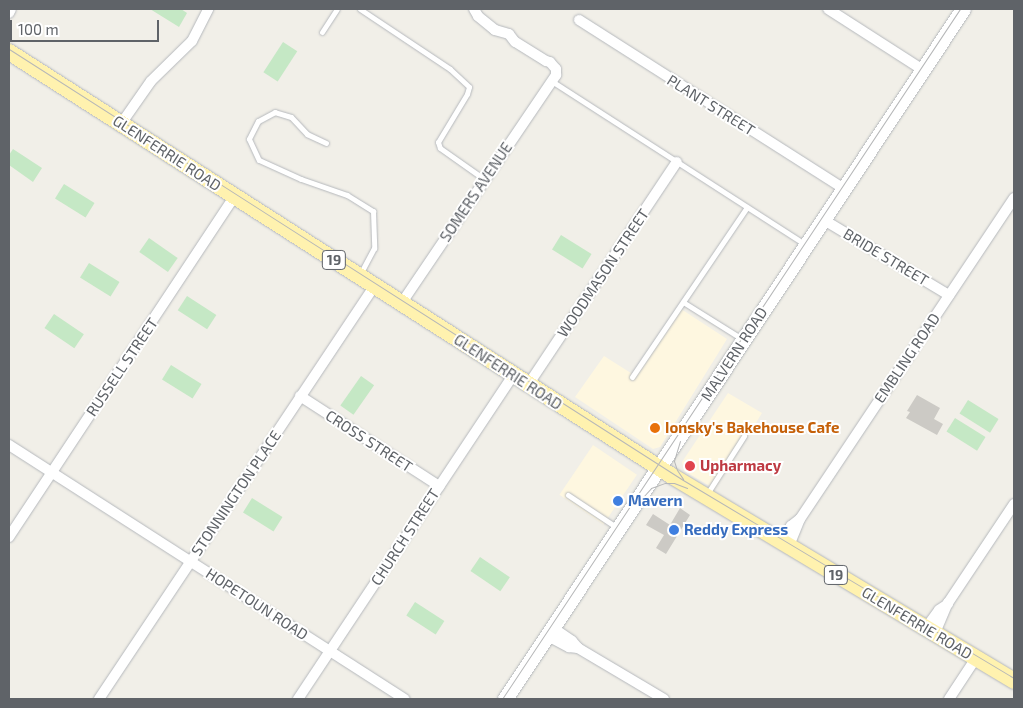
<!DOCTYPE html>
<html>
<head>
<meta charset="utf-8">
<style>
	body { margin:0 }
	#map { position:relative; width:1023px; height:708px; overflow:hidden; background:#f1efe8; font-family:"Exo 2",sans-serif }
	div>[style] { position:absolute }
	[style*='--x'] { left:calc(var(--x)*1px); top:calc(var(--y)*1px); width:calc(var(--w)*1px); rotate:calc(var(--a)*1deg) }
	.commercial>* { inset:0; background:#fef7e0; transform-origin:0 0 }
	.green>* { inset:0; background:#c5e8c5; transform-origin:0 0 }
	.building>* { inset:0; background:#cccac5 }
	.roads { filter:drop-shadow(0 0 1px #b5b8bc) drop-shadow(0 0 1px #b5b8bc) }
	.lane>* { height:5px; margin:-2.5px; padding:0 2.5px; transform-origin:2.5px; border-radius:2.5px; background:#fff }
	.street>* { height:10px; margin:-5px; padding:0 5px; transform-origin:5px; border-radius:5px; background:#fff }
	.secondary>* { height:15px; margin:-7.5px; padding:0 7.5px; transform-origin:7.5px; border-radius:7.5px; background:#fff }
	.primary>* { height:16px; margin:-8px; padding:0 8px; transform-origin:8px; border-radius:8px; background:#fff2af }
	.tram>* { height:1px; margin:-0.5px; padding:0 0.5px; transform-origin:0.5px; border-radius:0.5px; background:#b6b7b8 }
	.dots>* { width:14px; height:14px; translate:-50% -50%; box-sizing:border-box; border:2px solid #fff; border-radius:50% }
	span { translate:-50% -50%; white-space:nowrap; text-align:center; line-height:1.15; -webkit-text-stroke:4px #fff; paint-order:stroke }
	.shield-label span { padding:1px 4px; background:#fff; border:1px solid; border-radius:4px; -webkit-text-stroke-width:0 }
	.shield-label { font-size:14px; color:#5f6368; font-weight:700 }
	.street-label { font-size:15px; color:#5f6368 }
	.food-label { font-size:15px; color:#c56008; font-weight:700 }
	.left { translate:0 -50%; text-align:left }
	.health-label { font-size:15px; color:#be3a42; font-weight:700 }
	.shop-label { font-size:15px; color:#366cbe; font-weight:700 }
	.frame { position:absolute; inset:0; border:10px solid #5f6368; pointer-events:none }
	.scale { position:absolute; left:10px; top:20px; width:149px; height:22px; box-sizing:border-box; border:2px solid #5f6368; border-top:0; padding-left:6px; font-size:15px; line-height:18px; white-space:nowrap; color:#5f6368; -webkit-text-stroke:4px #fff; paint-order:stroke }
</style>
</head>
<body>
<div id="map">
	<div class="commercial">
		<div style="clip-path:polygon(678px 307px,727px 339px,660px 447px,653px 449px,575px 397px,604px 356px,634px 375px)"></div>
		<div style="clip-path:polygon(728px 393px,762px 413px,715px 489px,684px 471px,682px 462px)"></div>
		<div style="left:593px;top:445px;width:53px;height:60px;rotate:34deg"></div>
	</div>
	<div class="green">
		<div style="clip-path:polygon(150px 9px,181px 9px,187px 13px,179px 27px)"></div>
		<div style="left:283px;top:42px;width:17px;height:36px;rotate:33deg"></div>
		<div style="clip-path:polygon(13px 149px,42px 168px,33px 182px,9px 165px,9px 155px)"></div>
		<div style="left:64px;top:184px;width:36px;height:17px;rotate:32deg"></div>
		<div style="left:561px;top:235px;width:36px;height:17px;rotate:32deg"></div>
		<div style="left:149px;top:238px;width:35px;height:17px;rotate:35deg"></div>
		<div style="left:89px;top:263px;width:36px;height:17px;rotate:32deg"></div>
		<div style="left:187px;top:296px;width:35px;height:17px;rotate:33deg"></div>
		<div style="left:54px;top:314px;width:36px;height:17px;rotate:34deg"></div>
		<div style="left:171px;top:365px;width:36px;height:17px;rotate:32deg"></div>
		<div style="left:361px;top:376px;width:16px;height:36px;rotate:35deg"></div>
		<div style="left:968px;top:400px;width:36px;height:16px;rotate:32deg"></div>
		<div style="left:955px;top:418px;width:36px;height:16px;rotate:32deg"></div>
		<div style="left:252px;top:498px;width:36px;height:17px;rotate:32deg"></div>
		<div style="left:480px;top:557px;width:36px;height:17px;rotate:34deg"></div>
		<div style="left:415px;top:602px;width:35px;height:16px;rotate:33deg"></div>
	</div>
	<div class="building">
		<div style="clip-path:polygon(917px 395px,940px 408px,934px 419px,943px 424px,937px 435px,906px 418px,910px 412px,907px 411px)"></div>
		<div style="clip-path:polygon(680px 508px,690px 515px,666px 554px,656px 548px,664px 535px,646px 525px,653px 514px,670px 525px)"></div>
	</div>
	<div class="roads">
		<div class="lane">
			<div style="--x:360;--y:9;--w:108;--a:33.7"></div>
			<div style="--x:450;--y:69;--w:26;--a:43"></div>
			<div style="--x:469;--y:87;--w:7;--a:106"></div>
			<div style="--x:467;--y:94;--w:56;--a:121.1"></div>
			<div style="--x:438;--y:142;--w:6;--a:72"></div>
			<div style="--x:440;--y:148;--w:54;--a:35.2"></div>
			<div style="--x:322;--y:32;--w:27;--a:-57"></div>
			<div style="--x:550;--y:80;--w:302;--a:32.8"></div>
			<div style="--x:326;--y:143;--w:21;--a:-155"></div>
			<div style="--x:307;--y:134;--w:23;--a:-133"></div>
			<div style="--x:291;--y:117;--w:17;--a:-163"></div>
			<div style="--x:275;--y:112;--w:19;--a:152"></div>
			<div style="--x:258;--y:121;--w:20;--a:117"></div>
			<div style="--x:249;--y:139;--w:23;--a:65"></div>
			<div style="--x:259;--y:160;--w:46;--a:24.3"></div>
			<div style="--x:301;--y:179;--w:49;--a:19.2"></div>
			<div style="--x:347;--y:195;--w:31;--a:32"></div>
			<div style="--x:373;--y:211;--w:37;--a:88"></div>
			<div style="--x:374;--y:248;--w:30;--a:118"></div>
			<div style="--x:683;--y:302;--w:70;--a:32.1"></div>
			<div style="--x:632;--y:377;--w:205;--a:-55.9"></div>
			<div style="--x:707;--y:494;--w:69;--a:-57.5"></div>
			<div style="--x:568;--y:495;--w:58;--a:33.7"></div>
		</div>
		<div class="street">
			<div style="--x:828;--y:9;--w:113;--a:32.7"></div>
			<div style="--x:9;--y:13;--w:4;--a:-63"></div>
			<div style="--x:579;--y:20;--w:314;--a:32.5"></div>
			<div style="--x:121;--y:124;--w:52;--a:-55.1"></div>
			<div style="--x:151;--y:81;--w:57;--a:-44.3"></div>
			<div style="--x:192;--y:41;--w:36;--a:-63"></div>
			<div style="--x:824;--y:220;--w:146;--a:31"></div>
			<div style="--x:401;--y:304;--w:277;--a:-55.9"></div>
			<div style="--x:556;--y:75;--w:6;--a:-90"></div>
			<div style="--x:556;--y:69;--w:9;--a:-131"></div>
			<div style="--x:550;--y:62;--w:4;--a:-166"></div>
			<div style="--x:546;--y:61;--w:36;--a:-148"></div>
			<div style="--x:515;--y:42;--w:10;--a:-127"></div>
			<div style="--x:509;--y:34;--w:15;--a:-164"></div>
			<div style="--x:495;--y:30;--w:22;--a:-141"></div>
			<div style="--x:478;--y:16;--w:8;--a:-120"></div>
			<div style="--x:528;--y:385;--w:268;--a:-56.3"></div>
			<div style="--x:300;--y:396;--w:166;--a:32.9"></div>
			<div style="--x:9;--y:445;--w:470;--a:32.7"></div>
			<div style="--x:9;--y:537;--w:408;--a:-56.5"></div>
			<div style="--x:781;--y:542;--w:19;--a:-58"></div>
			<div style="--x:791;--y:526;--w:11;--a:-38"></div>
			<div style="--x:800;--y:519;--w:386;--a:-56.3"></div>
			<div style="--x:789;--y:546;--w:29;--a:-68"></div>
			<div style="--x:553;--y:628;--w:23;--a:34"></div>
			<div style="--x:572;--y:641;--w:9;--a:49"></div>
			<div style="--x:578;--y:648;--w:100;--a:30.7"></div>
			<div style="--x:926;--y:628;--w:22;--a:-54"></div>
			<div style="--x:939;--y:610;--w:11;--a:-34"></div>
			<div style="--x:935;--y:633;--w:33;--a:-67"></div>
			<div style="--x:948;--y:603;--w:119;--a:-56.3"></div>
			<div style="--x:548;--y:636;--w:24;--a:28"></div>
			<div style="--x:569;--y:647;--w:9;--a:6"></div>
			<div style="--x:99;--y:699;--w:496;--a:-56.3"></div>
			<div style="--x:298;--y:699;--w:389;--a:-56.4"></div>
			<div style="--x:949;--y:699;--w:49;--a:-56.6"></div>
		</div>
		<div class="secondary">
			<div style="--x:505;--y:699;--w:828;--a:-56.43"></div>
		</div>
		<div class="primary">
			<div style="--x:9;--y:52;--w:787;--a:32.6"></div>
			<div style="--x:672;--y:476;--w:399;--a:30.9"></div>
		</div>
	</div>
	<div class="tram">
		<div style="--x:9;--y:49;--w:800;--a:32.6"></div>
		<div style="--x:683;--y:480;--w:386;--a:30.9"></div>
		<div style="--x:680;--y:441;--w:21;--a:107"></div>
		<div style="--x:674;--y:461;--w:9;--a:72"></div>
		<div style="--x:677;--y:470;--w:11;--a:56"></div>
		<div style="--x:643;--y:497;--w:12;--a:-48"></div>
		<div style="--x:651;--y:488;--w:15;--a:-20"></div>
		<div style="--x:665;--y:483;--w:9;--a:0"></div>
		<div style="--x:674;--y:483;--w:14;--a:21"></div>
		<div style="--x:502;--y:699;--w:828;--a:-56.43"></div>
	</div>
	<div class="dots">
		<div style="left:655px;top:428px;background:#e8710a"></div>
		<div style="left:690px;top:466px;background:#e0444e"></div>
		<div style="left:618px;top:501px;background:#3f7fe0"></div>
		<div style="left:674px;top:530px;background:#3f7fe0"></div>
	</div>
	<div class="shield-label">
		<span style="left:334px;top:260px">19</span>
		<span style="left:836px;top:575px">19</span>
	</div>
	<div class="street-label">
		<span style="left:711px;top:105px;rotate:32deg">PLANT STREET</span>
		<span style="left:167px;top:153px;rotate:33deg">GLENFERRIE ROAD</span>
		<span style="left:476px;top:192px;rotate:-56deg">SOMERS AVENUE</span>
		<span style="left:886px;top:257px;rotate:31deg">BRIDE STREET</span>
		<span style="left:603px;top:273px;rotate:-56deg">WOODMASON STREET</span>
		<span style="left:734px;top:354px;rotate:-57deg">MALVERN ROAD</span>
		<span style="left:907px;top:358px;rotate:-56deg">EMBLING ROAD</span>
		<span style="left:122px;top:367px;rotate:-56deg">RUSSELL STREET</span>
		<span style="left:508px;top:372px;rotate:33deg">GLENFERRIE ROAD</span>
		<span style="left:369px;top:441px;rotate:33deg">CROSS STREET</span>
		<span style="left:236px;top:493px;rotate:-56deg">STONNINGTON PLACE</span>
		<span style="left:405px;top:537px;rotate:-57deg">CHURCH STREET</span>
		<span style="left:257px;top:604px;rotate:33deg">HOPETOUN ROAD</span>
		<span style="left:917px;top:623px;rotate:31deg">GLENFERRIE ROAD</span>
	</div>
	<div class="food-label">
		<span class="left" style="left:665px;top:428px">Ionsky's Bakehouse Cafe</span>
	</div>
	<div class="health-label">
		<span class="left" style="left:700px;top:466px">Upharmacy</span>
	</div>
	<div class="shop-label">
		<span class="left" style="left:628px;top:501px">Mavern</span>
		<span class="left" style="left:684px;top:530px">Reddy Express</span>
	</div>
	<div class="frame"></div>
	<div class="scale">100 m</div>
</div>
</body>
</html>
